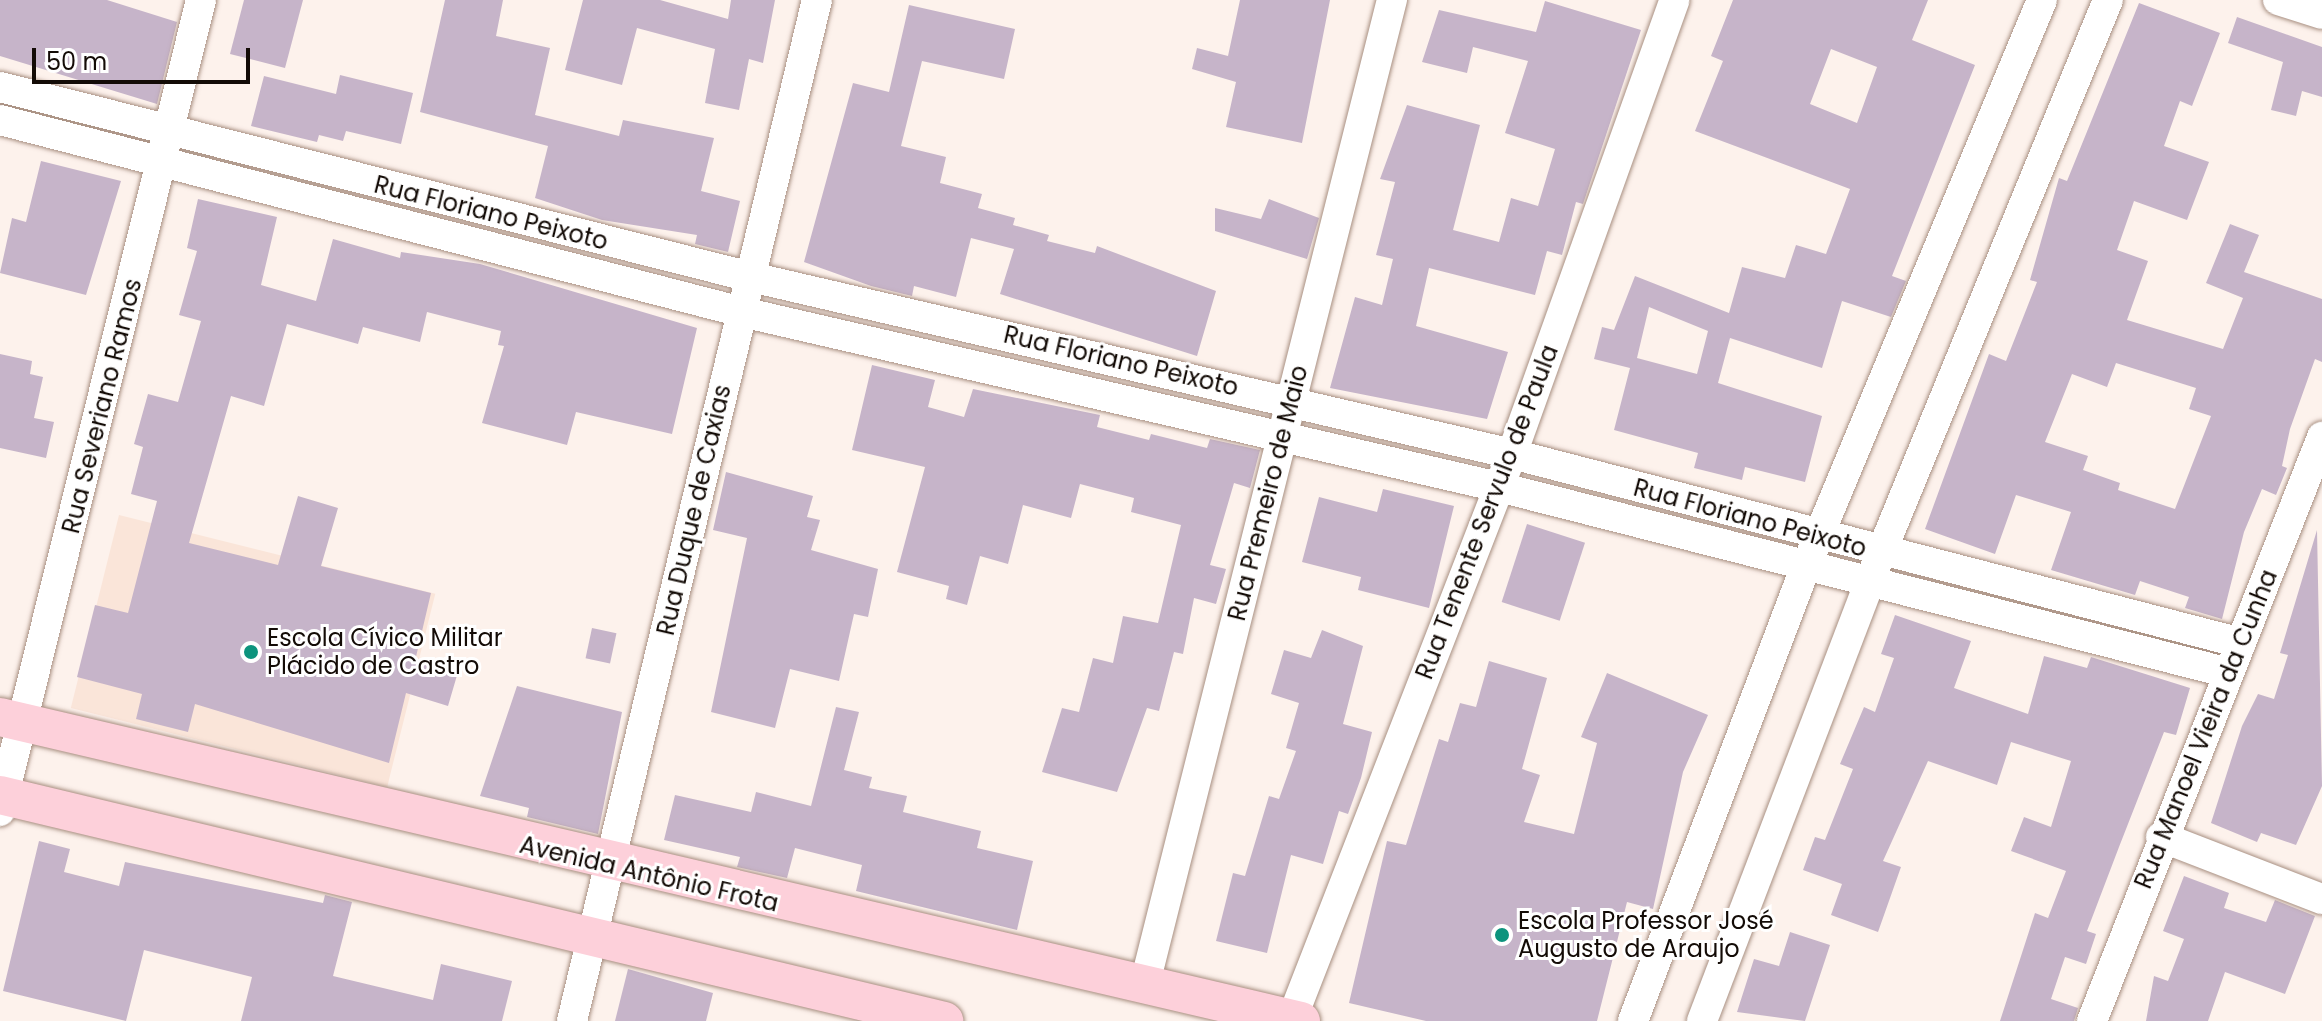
<!DOCTYPE html>
<html>
<head>
<meta charset="utf-8">
<style>
	body { margin:0 }
	#map { position:relative; width:2322px; height:1021px; overflow:hidden; background:#fdf2ec; font-family:Poppins,sans-serif }
	div>[style] { position:absolute }
	[style*='--x'] { left:calc(var(--x)*1px); top:calc(var(--y)*1px); width:calc(var(--w)*1px); rotate:calc(var(--a)*1deg) }
	.built>* { inset:0; background:#fae5d9; transform-origin:0 0 }
	.building>* { inset:0; background:#c6b4c9; transform-origin:0 0 }
	.roads { filter:drop-shadow(0 0 2px #a88f81) drop-shadow(0 0 2px #a88f81) }
	.minor>* { height:30px; margin:-15px; padding:0 15px; transform-origin:15px; border-radius:15px; background:#fff }
	.major>* { height:38px; margin:-19px; padding:0 19px; transform-origin:19px; border-radius:19px; background:#fdd0da }
	.dots>* { width:22px; height:22px; translate:-50% -50%; box-sizing:border-box; border:4px solid #fff; border-radius:50% }
	span { translate:-50% -50%; white-space:nowrap; text-align:center; line-height:1.15; -webkit-text-stroke:6px #fff; paint-order:stroke }
	.street-label { font-size:24px; color:#130b06 }
	.poi-label { font-size:24px; color:#130b06 }
	.left { translate:0 -50%; text-align:left }
	.scale { position:absolute; left:32px; top:48px; width:218px; height:36px; box-sizing:border-box; border:4px solid #130b06; border-top:0; padding-left:10px; font-size:24px; line-height:28px; white-space:nowrap; color:#130b06; -webkit-text-stroke:6px #fff; paint-order:stroke }
</style>
</head>
<body>
<div id="map">
	<div class="built">
		<div style="left:119px;top:515px;width:326px;height:199px;rotate:14deg"></div>
	</div>
	<div class="building">
		<div style="clip-path:polygon(0 0,107px 0,177px 22px,157px 104px,0 56px)"></div>
		<div style="clip-path:polygon(244px 0,303px 0,285px 68px,230px 54px)"></div>
		<div style="clip-path:polygon(445px 0,503px 0,496px 36px,550px 48px,535px 115px,619px 136px,623px 120px,714px 138px,701px 191px,740px 201px,728px 252px,695px 244px,697px 235px,602px 220px,535px 198px,548px 146px,420px 112px)"></div>
		<div style="clip-path:polygon(583px 0,660px 0,728px 19px,731px 0,775px 0,763px 63px,749px 59px,739px 110px,705px 103px,715px 49px,637px 28px,622px 85px,565px 70px)"></div>
		<div style="clip-path:polygon(1240px 0,1330px 0,1302px 143px,1226px 127px,1236px 82px,1192px 69px,1197px 48px,1228px 56px)"></div>
		<div style="clip-path:polygon(evenodd,1733px 0,1928px 0,1912px 40px,1975px 65px,1892px 276px,1906px 281px,1891px 317px,1842px 301px,1822px 368px,1730px 338px,1718px 383px,1822px 416px,1805px 482px,1745px 467px,1742px 480px,1694px 468px,1698px 453px,1614px 430px,1630px 368px,1594px 359px,1602px 327px,1614px 330px,1635px 276px,1729px 313px,1742px 267px,1785px 278px,1796px 245px,1826px 254px,1850px 189px,1695px 131px,1723px 61px,1711px 56px,1733px 0,1831px 49px,1877px 67px,1857px 123px,1810px 104px,1831px 49px,1733px 0,1649px 307px,1708px 331px,1697px 374px,1637px 358px,1649px 307px)"></div>
		<div style="clip-path:polygon(1545px 1px,1641px 30px,1583px 204px,1576px 202px,1562px 255px,1547px 251px,1535px 295px,1429px 268px,1416px 326px,1508px 352px,1487px 419px,1330px 388px,1355px 297px,1382px 305px,1393px 259px,1376px 255px,1395px 182px,1380px 179px,1407px 105px,1480px 125px,1453px 230px,1499px 242px,1511px 198px,1538px 206px,1555px 149px,1505px 133px,1528px 61px,1473px 47px,1467px 73px,1422px 62px,1439px 10px,1536px 32px)"></div>
		<div style="clip-path:polygon(evenodd,2139px 3px,2220px 33px,2192px 106px,2180px 101px,2164px 146px,2209px 162px,2187px 220px,2134px 201px,2117px 250px,2148px 261px,2127px 320px,2223px 349px,2243px 298px,2206px 283px,2230px 224px,2259px 235px,2244px 272px,2322px 299px,2322px 362px,2315px 359px,2290px 429px,2282px 466px,2287px 468px,2276px 495px,2262px 489px,2244px 532px,2222px 619px,2185px 608px,2189px 597px,2140px 581px,2135px 595px,2051px 570px,2071px 512px,2016px 495px,1995px 554px,1925px 529px,1989px 354px,2006px 361px,2037px 282px,2030px 280px,2059px 178px,2067px 181px,2139px 3px,2116px 363px,2196px 388px,2189px 409px,2211px 416px,2175px 509px,2118px 490px,2120px 483px,2083px 470px,2088px 456px,2045px 442px,2072px 374px,2107px 387px,2116px 363px)"></div>
		<div style="clip-path:polygon(909px 5px,1015px 29px,1004px 79px,922px 61px,901px 146px,946px 157px,940px 183px,982px 194px,978px 208px,1015px 218px,1013px 225px,1049px 235px,1047px 241px,1095px 253px,1097px 246px,1216px 291px,1197px 356px,1000px 294px,1014px 249px,971px 238px,956px 297px,914px 286px,912px 296px,871px 286px,804px 262px,853px 83px,889px 92px)"></div>
		<div style="clip-path:polygon(2237px 17px,2322px 47px,2322px 97px,2302px 91px,2296px 116px,2271px 110px,2283px 62px,2228px 43px)"></div>
		<div style="clip-path:polygon(340px 75px,413px 93px,401px 144px,346px 131px,343px 141px,319px 135px,317px 142px,251px 126px,264px 76px,336px 94px)"></div>
		<div style="clip-path:polygon(41px 161px,121px 181px,86px 295px,0 273px,12px 218px,26px 222px)"></div>
		<div style="clip-path:polygon(198px 199px,277px 217px,261px 285px,316px 301px,333px 239px,400px 258px,401px 252px,480px 264px,697px 328px,672px 434px,576px 412px,567px 445px,482px 423px,504px 346px,498px 345px,501px 331px,427px 312px,420px 342px,363px 327px,358px 344px,287px 324px,264px 406px,231px 396px,189px 543px,278px 565px,298px 496px,338px 508px,321px 566px,431px 593px,415px 661px,458px 672px,448px 706px,406px 693px,389px 763px,195px 704px,188px 732px,136px 719px,142px 694px,77px 677px,95px 605px,128px 613px,157px 501px,131px 494px,143px 447px,134px 444px,148px 394px,178px 402px,201px 321px,179px 315px,197px 251px,187px 248px)"></div>
		<div style="clip-path:polygon(1269px 199px,1319px 218px,1307px 259px,1215px 231px,1215px 208px,1261px 219px)"></div>
		<div style="clip-path:polygon(0 354px,32px 361px,30px 374px,43px 377px,34px 418px,54px 422px,46px 458px,0 448px)"></div>
		<div style="clip-path:polygon(872px 365px,935px 380px,928px 407px,964px 417px,973px 389px,1100px 415px,1097px 427px,1149px 440px,1151px 434px,1207px 448px,1210px 439px,1260px 450px,1250px 488px,1234px 483px,1210px 565px,1226px 569px,1216px 604px,1194px 598px,1183px 654px,1174px 652px,1159px 711px,1147px 708px,1117px 792px,1042px 772px,1062px 708px,1079px 712px,1093px 658px,1113px 663px,1123px 616px,1158px 623px,1181px 525px,1131px 512px,1134px 498px,1080px 484px,1071px 518px,1023px 505px,1008px 564px,980px 556px,967px 605px,946px 599px,949px 586px,897px 572px,925px 467px,852px 450px)"></div>
		<div style="clip-path:polygon(726px 472px,813px 496px,807px 517px,820px 520px,811px 550px,878px 569px,868px 617px,854px 614px,839px 681px,790px 669px,775px 728px,711px 712px,747px 538px,713px 530px)"></div>
		<div style="clip-path:polygon(1383px 489px,1454px 506px,1429px 608px,1358px 590px,1361px 577px,1302px 562px,1319px 497px,1377px 512px)"></div>
		<div style="left:1527px;top:524px;width:61px;height:82px;rotate:18deg"></div>
		<div style="clip-path:polygon(2317px 530px,2322px 786px,2296px 845px,2261px 833px,2257px 842px,2211px 823px,2242px 726px,2258px 694px,2274px 699px,2288px 655px,2280px 653px)"></div>
		<div style="clip-path:polygon(1895px 615px,1971px 641px,1954px 688px,2028px 714px,2044px 656px,2087px 668px,2091px 657px,2190px 688px,2176px 735px,2164px 732px,2119px 847px,2087px 931px,2096px 934px,2086px 964px,2065px 957px,2051px 999px,2078px 1008px,2074px 1021px,2000px 1021px,2035px 913px,2048px 918px,2066px 871px,2011px 851px,2024px 817px,2051px 827px,2071px 761px,2011px 742px,1997px 785px,1928px 761px,1883px 861px,1901px 867px,1878px 932px,1831px 915px,1842px 884px,1803px 870px,1815px 837px,1825px 840px,1853px 769px,1840px 764px,1864px 707px,1875px 712px,1894px 658px,1881px 654px)"></div>
		<div style="left:592px;top:628px;width:25px;height:31px;rotate:12deg"></div>
		<div style="clip-path:polygon(1322px 630px,1363px 646px,1343px 724px,1372px 732px,1361px 778px,1348px 814px,1339px 811px,1323px 864px,1291px 855px,1267px 953px,1216px 941px,1233px 873px,1245px 876px,1269px 796px,1279px 799px,1296px 751px,1286px 748px,1299px 703px,1271px 694px,1284px 650px,1311px 658px)"></div>
		<div style="clip-path:polygon(1489px 661px,1547px 678px,1522px 769px,1540px 775px,1524px 822px,1574px 834px,1597px 743px,1581px 737px,1607px 673px,1708px 715px,1683px 772px,1653px 909px,1627px 902px,1597px 1021px,1426px 1021px,1349px 1003px,1387px 841px,1406px 845px,1439px 739px,1448px 742px,1460px 703px,1476px 707px)"></div>
		<div style="clip-path:polygon(517px 686px,622px 712px,598px 834px,527px 817px,529px 808px,480px 796px)"></div>
		<div style="clip-path:polygon(836px 707px,859px 712px,844px 770px,872px 777px,869px 788px,907px 796px,903px 812px,981px 831px,977px 848px,1033px 861px,1017px 930px,856px 891px,862px 865px,795px 848px,787px 878px,737px 867px,740px 857px,664px 840px,675px 795px,751px 812px,756px 792px,811px 806px)"></div>
		<div style="clip-path:polygon(39px 841px,70px 849px,64px 872px,119px 886px,125px 862px,323px 903px,325px 895px,352px 902px,333px 976px,433px 1000px,441px 964px,512px 981px,502px 1021px,241px 1021px,252px 977px,144px 950px,126px 1021px,3px 991px)"></div>
		<div style="clip-path:polygon(2184px 876px,2229px 893px,2224px 908px,2266px 922px,2275px 900px,2315px 916px,2285px 994px,2225px 972px,2208px 1021px,2146px 1021px,2154px 976px,2168px 981px,2184px 939px,2163px 931px)"></div>
		<div style="clip-path:polygon(1790px 932px,1830px 945px,1805px 1021px,1737px 1012px,1754px 959px,1779px 966px)"></div>
		<div style="clip-path:polygon(628px 969px,713px 993px,706px 1021px,615px 1021px)"></div>
	</div>
	<div class="roads">
		<div class="minor">
			<div style="--x:2278;--y:0;--w:46;--a:17.7"></div>
			<div style="--x:0;--y:87;--w:775;--a:14.2"></div>
			<div style="--x:751;--y:277;--w:781;--a:13.09"></div>
			<div style="--x:1512;--y:454;--w:753;--a:14.53"></div>
			<div style="--x:0;--y:120;--w:766;--a:14.51"></div>
			<div style="--x:742;--y:312;--w:777;--a:13.02"></div>
			<div style="--x:1499;--y:487;--w:753;--a:14.29"></div>
			<div style="--x:0;--y:811;--w:836;--a:-76.08"></div>
			<div style="--x:2161;--y:837;--w:173;--a:21.1"></div>
			<div style="--x:1144;--y:987;--w:1018;--a:-75.9"></div>
			<div style="--x:572;--y:1021;--w:1050;--a:-76.51"></div>
			<div style="--x:1291;--y:1021;--w:609;--a:-68.71"></div>
			<div style="--x:1512;--y:454;--w:482;--a:-70.3"></div>
			<div style="--x:1633;--y:1021;--w:489;--a:-69.2"></div>
			<div style="--x:1807;--y:564;--w:611;--a:-67.38"></div>
			<div style="--x:1702;--y:1021;--w:472;--a:-69.1"></div>
			<div style="--x:1870;--y:580;--w:627;--a:-67.69"></div>
			<div style="--x:2092;--y:1021;--w:628;--a:-68.5"></div>
		</div>
		<div class="major">
			<div style="--x:0;--y:717;--w:1336;--a:13.15"></div>
			<div style="--x:0;--y:795;--w:971;--a:13.46"></div>
		</div>
	</div>
	<div class="dots">
		<div style="left:251px;top:652px;background:#0d937d"></div>
		<div style="left:1502px;top:935px;background:#0d937d"></div>
	</div>
	<div class="street-label">
		<span style="left:491px;top:213px;rotate:14deg">Rua Floriano Peixoto</span>
		<span style="left:1121px;top:361px;rotate:13deg">Rua Floriano Peixoto</span>
		<span style="left:102px;top:406px;rotate:-76deg">Rua Severiano Ramos</span>
		<span style="left:1268px;top:493px;rotate:-76deg">Rua Premeiro de Maio</span>
		<span style="left:694px;top:510px;rotate:-77deg">Rua Duque de Caxias</span>
		<span style="left:1487px;top:512px;rotate:-69deg">Rua Tenente Servulo de Paula</span>
		<span style="left:1750px;top:518px;rotate:15deg">Rua Floriano Peixoto</span>
		<span style="left:2206px;top:729px;rotate:-68deg">Rua Manoel Vieira da Cunha</span>
		<span style="left:649px;top:874px;rotate:13deg">Avenida Antônio Frota</span>
	</div>
	<div class="poi-label">
		<span class="left" style="left:267px;top:652px">Escola Cívico Militar<br>Plácido de Castro</span>
		<span class="left" style="left:1518px;top:935px">Escola Professor José<br>Augusto de Araujo</span>
	</div>
	<div class="scale">50 m</div>
</div>
</body>
</html>
